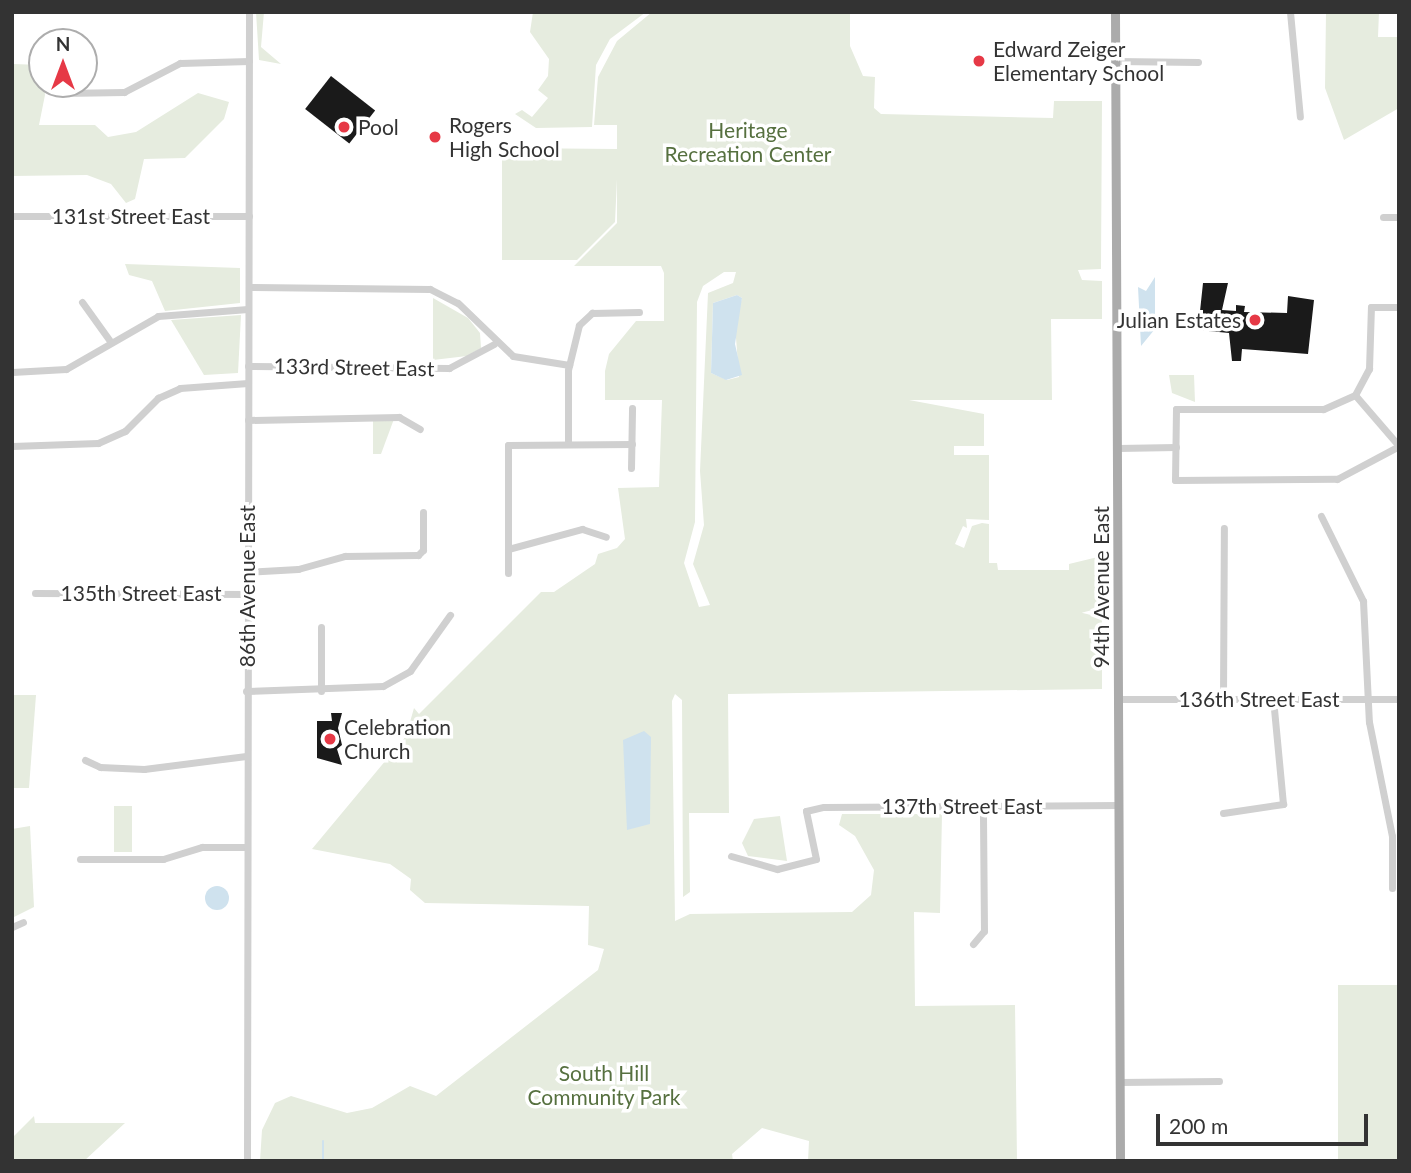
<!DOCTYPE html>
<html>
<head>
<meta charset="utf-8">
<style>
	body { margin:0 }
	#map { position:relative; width:1411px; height:1173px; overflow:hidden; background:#fff; font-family:Lato,sans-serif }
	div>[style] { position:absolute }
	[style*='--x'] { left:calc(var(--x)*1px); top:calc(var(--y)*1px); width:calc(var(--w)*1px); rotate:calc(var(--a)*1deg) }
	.green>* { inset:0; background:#e6ecdf; transform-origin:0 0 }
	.water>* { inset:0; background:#cfe2ee }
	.round { border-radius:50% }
	.stream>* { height:2px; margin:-1px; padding:0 1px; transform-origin:1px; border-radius:1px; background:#cfe2ee }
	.building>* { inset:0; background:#1a1a1a; transform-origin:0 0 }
	.minor>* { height:7px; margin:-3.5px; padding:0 3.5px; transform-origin:3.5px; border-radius:3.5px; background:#d0d0d0 }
	.major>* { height:9px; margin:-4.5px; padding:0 4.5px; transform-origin:4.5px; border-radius:4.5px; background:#ababab }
	.dots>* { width:19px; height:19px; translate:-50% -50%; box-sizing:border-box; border:4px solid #fff; border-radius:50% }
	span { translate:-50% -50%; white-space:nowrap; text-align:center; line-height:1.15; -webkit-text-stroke:7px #fff; paint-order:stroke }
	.poi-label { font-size:21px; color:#333 }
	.left { translate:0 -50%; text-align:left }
	.right { translate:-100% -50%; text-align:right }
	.park-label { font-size:21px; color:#56703f }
	.street-label { font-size:21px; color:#333 }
	.frame { position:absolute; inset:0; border:14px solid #333; pointer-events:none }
	.north { position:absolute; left:28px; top:28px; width:70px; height:70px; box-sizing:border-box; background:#fff; border:2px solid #adadad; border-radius:50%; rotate:0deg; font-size:19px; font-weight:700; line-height:28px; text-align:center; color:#333 }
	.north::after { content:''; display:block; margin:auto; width:24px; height:32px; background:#e63946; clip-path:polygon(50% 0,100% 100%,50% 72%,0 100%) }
	.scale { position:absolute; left:1156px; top:1114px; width:212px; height:32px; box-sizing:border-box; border:4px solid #333; border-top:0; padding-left:9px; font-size:21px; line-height:24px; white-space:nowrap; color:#333; -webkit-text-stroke:5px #fff; paint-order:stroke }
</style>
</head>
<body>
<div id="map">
	<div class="green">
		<div style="clip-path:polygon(256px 12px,264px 12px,261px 47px,281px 64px,259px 60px)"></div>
		<div style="clip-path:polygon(533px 12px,646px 12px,610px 39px,596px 65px,592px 127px,536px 128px,515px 114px,522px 110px,532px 117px,548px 98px,538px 90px,548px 76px,549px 59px,530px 32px)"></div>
		<div style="clip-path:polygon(evenodd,652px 12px,850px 12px,850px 46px,863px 76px,875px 77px,874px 108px,881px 114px,1053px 118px,1054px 101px,1102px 101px,1101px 269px,1078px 270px,1082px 280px,1102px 281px,1102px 319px,1051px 319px,1052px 400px,909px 400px,984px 414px,984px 446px,954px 446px,954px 455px,989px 455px,989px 520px,966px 519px,967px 528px,963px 526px,955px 544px,964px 548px,972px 526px,982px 523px,989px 524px,989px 563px,997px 563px,998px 570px,1069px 570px,1069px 564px,1102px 556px,1102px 689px,728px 694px,729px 813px,689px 813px,690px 892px,683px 897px,682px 700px,675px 694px,672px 701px,675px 921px,690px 914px,852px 912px,871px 895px,874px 870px,855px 836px,839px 825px,842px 814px,942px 814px,940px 913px,914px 912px,915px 1006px,1015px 1005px,1017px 1161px,808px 1161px,809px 1141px,762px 1128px,732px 1154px,733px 1161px,260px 1161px,262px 1130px,275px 1103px,291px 1096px,347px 1113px,372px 1108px,410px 1086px,436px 1096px,598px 970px,604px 949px,588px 945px,589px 906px,425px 903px,410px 890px,411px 879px,390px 864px,312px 849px,406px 736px,414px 708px,419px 714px,541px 592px,554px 592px,595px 564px,598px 554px,617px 548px,625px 539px,618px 488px,659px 487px,662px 400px,605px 400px,605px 371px,609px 354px,636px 321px,664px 321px,664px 273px,661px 266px,574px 266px,617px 223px,617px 179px,615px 222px,577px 260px,502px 260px,502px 153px,508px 148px,617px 149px,617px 125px,594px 125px,598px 77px,617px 41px,652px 12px,724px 272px,736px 272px,733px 283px,708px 293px,700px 471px,704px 525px,693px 564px,710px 605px,699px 607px,684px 563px,695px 522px,697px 302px,703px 286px,724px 272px,652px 12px,737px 295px,742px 298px,735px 325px,739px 377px,727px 380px,711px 373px,713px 303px,737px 295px)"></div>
		<div style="clip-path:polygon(1326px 12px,1379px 12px,1378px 37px,1399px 37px,1399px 108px,1344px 140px,1325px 88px)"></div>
		<div style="clip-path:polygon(12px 48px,13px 64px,42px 65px,45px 95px,39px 125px,95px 125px,108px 137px,136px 132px,198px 93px,229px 102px,224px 119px,185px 158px,144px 159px,135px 199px,126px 203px,111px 184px,87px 175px,12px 176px)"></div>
		<div style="clip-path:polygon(125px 264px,240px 268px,240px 303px,165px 311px,152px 281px,129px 275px)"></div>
		<div style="clip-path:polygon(433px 298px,468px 318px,480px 333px,481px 348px,467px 356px,433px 360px)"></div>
		<div style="clip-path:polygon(241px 315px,238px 373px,204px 375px,171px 320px)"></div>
		<div style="clip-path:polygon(1169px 375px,1194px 375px,1195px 402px,1172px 393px)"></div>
		<div style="clip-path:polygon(373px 419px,394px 419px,381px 454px,373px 454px)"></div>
		<div style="clip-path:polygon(12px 695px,36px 695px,29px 788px,12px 788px)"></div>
		<div style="left:114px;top:806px;width:18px;height:46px"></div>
		<div style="clip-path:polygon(780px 816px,787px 861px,748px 856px,742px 843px,754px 819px)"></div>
		<div style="clip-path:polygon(30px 826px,34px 907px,12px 918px,12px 829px)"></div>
		<div style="left:1338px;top:985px;width:61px;height:176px"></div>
		<div style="clip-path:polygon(34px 1116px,35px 1123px,125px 1123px,84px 1161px,12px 1161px,12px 1138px)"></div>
	</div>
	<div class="water">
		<div style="clip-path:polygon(1155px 277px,1155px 329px,1141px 346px,1138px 287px,1146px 291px)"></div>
		<div style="clip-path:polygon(737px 295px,742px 298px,735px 344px,742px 375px,726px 380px,711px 373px,713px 303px)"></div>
		<div style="clip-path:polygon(644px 731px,651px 737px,650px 824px,627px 830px,623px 740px)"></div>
		<div class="round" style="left:205px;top:886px;width:24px;height:24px"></div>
	</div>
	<div class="stream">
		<div style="--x:323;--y:1161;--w:20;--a:-90"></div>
	</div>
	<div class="building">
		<div style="left:331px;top:76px;width:56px;height:42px;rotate:38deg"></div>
		<div style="clip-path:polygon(1203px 283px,1228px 283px,1222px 310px,1236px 311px,1236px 305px,1245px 306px,1244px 312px,1287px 313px,1288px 296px,1314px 300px,1308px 354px,1242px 349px,1241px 361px,1232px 361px,1229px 333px,1198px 330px)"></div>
		<div style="clip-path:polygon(331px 713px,342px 713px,338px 728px,342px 745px,337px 749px,342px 765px,317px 758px,317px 721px,332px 721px)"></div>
	</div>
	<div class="minor">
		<div style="--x:1290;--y:12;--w:105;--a:84.6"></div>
		<div style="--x:1116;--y:61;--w:82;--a:0.7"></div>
		<div style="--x:63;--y:93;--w:61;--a:-0.9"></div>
		<div style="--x:124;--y:92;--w:63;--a:-27.4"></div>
		<div style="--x:180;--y:63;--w:69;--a:-1.7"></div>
		<div style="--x:12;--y:216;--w:237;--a:0"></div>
		<div style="--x:1383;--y:217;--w:16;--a:0"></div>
		<div style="--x:249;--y:287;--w:181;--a:0.6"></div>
		<div style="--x:430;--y:289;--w:31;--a:27"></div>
		<div style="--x:458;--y:303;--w:76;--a:43.9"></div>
		<div style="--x:513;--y:356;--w:57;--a:9.1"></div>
		<div style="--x:82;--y:302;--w:48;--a:54.3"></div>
		<div style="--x:248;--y:366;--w:201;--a:0.6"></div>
		<div style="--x:449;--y:368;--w:51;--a:-28.1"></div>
		<div style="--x:12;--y:372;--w:54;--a:-3.2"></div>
		<div style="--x:66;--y:369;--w:106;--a:-29.9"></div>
		<div style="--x:158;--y:316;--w:90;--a:-4.4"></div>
		<div style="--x:1355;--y:395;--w:35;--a:156"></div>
		<div style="--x:1323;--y:409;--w:147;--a:180"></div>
		<div style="--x:1176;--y:409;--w:71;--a:90.8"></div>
		<div style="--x:1175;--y:480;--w:162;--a:-0.4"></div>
		<div style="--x:1337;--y:479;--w:70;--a:-28"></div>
		<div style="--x:248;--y:420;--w:151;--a:-1.1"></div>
		<div style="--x:399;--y:417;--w:24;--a:30"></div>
		<div style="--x:568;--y:444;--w:74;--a:-90"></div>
		<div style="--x:568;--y:370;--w:46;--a:-76.3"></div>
		<div style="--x:579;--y:325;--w:18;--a:-43"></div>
		<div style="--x:592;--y:313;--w:47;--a:-1.2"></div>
		<div style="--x:12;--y:446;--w:86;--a:-2"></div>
		<div style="--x:98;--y:443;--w:30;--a:-24"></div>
		<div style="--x:125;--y:431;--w:47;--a:-45"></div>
		<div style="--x:158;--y:398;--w:24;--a:-24"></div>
		<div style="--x:180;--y:388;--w:68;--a:-4.2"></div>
		<div style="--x:1399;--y:446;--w:67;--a:-130.8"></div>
		<div style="--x:1355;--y:395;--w:30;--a:-62"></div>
		<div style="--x:1369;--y:369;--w:62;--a:-88.2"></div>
		<div style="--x:1371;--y:307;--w:28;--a:0"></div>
		<div style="--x:1118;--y:448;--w:58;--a:-1"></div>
		<div style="--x:631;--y:468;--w:60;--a:-89"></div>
		<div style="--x:1321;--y:516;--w:95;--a:63.7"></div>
		<div style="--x:1363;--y:601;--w:121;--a:87.2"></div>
		<div style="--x:1369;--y:722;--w:116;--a:78.6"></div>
		<div style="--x:1392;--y:836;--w:52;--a:90"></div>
		<div style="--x:508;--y:549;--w:77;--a:-15.1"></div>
		<div style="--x:582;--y:529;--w:25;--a:18"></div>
		<div style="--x:247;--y:572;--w:51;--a:-3.4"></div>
		<div style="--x:298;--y:569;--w:49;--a:-15.5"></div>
		<div style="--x:345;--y:556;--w:73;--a:-0.8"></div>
		<div style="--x:418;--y:555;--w:7;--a:-45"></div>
		<div style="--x:423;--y:550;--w:38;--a:-90"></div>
		<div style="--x:508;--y:573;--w:128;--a:-90"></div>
		<div style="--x:508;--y:445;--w:124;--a:-0.5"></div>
		<div style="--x:35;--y:593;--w:211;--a:0.3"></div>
		<div style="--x:321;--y:627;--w:64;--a:90"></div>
		<div style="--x:246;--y:691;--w:137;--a:-2.1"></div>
		<div style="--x:383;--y:686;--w:31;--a:-29"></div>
		<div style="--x:410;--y:671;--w:69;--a:-54.5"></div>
		<div style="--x:1118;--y:699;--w:281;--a:0"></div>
		<div style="--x:1223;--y:699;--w:171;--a:-89.7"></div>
		<div style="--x:85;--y:760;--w:17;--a:25"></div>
		<div style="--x:100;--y:767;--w:44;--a:2.6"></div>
		<div style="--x:144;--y:769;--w:103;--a:-7.3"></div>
		<div style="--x:1223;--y:813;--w:61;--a:-8.5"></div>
		<div style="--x:1283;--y:804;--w:105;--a:-95.4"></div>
		<div style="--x:731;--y:856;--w:48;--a:15.8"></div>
		<div style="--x:777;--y:869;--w:40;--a:-14.4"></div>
		<div style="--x:816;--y:859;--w:49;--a:-101.8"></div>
		<div style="--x:806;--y:811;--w:18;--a:-13"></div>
		<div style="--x:824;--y:807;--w:295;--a:-0.4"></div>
		<div style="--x:80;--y:859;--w:83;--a:0"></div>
		<div style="--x:163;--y:859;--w:41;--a:-17.1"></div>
		<div style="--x:202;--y:847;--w:45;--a:0"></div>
		<div style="--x:12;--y:927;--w:12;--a:-24"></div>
		<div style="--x:973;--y:944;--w:17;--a:-50"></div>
		<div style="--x:984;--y:931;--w:126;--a:-90.5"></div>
		<div style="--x:1120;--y:1082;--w:99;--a:-0.6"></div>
		<div style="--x:247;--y:1161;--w:1149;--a:-89.9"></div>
	</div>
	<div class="major">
		<div style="--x:1115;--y:12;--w:1149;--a:89.75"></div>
	</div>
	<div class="dots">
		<div style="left:979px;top:61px;background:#e63946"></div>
		<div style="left:344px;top:127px;background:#e63946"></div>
		<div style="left:435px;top:137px;background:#e63946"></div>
		<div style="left:1255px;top:320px;background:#e63946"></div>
		<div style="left:330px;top:739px;background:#e63946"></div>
	</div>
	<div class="poi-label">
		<span class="left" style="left:993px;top:61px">Edward Zeiger<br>Elementary School</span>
		<span class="left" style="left:449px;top:137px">Rogers<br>High School</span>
		<span class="left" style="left:358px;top:127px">Pool</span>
		<span class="right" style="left:1241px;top:320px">Julian Estates</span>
		<span class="left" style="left:344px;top:739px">Celebration<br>Church</span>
	</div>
	<div class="park-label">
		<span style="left:748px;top:142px">Heritage<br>Recreation Center</span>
		<span style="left:604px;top:1085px">South Hill<br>Community Park</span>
	</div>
	<div class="street-label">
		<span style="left:131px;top:216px">131st Street East</span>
		<span style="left:354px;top:367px;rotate:1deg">133rd Street East</span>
		<span style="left:247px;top:586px;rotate:-90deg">86th Avenue East</span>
		<span style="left:1101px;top:587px;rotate:-90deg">94th Avenue East</span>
		<span style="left:141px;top:593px">135th Street East</span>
		<span style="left:1259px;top:699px">136th Street East</span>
		<span style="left:962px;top:806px">137th Street East</span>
	</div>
	<div class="frame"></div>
	<div class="north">N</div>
	<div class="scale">200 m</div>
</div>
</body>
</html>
